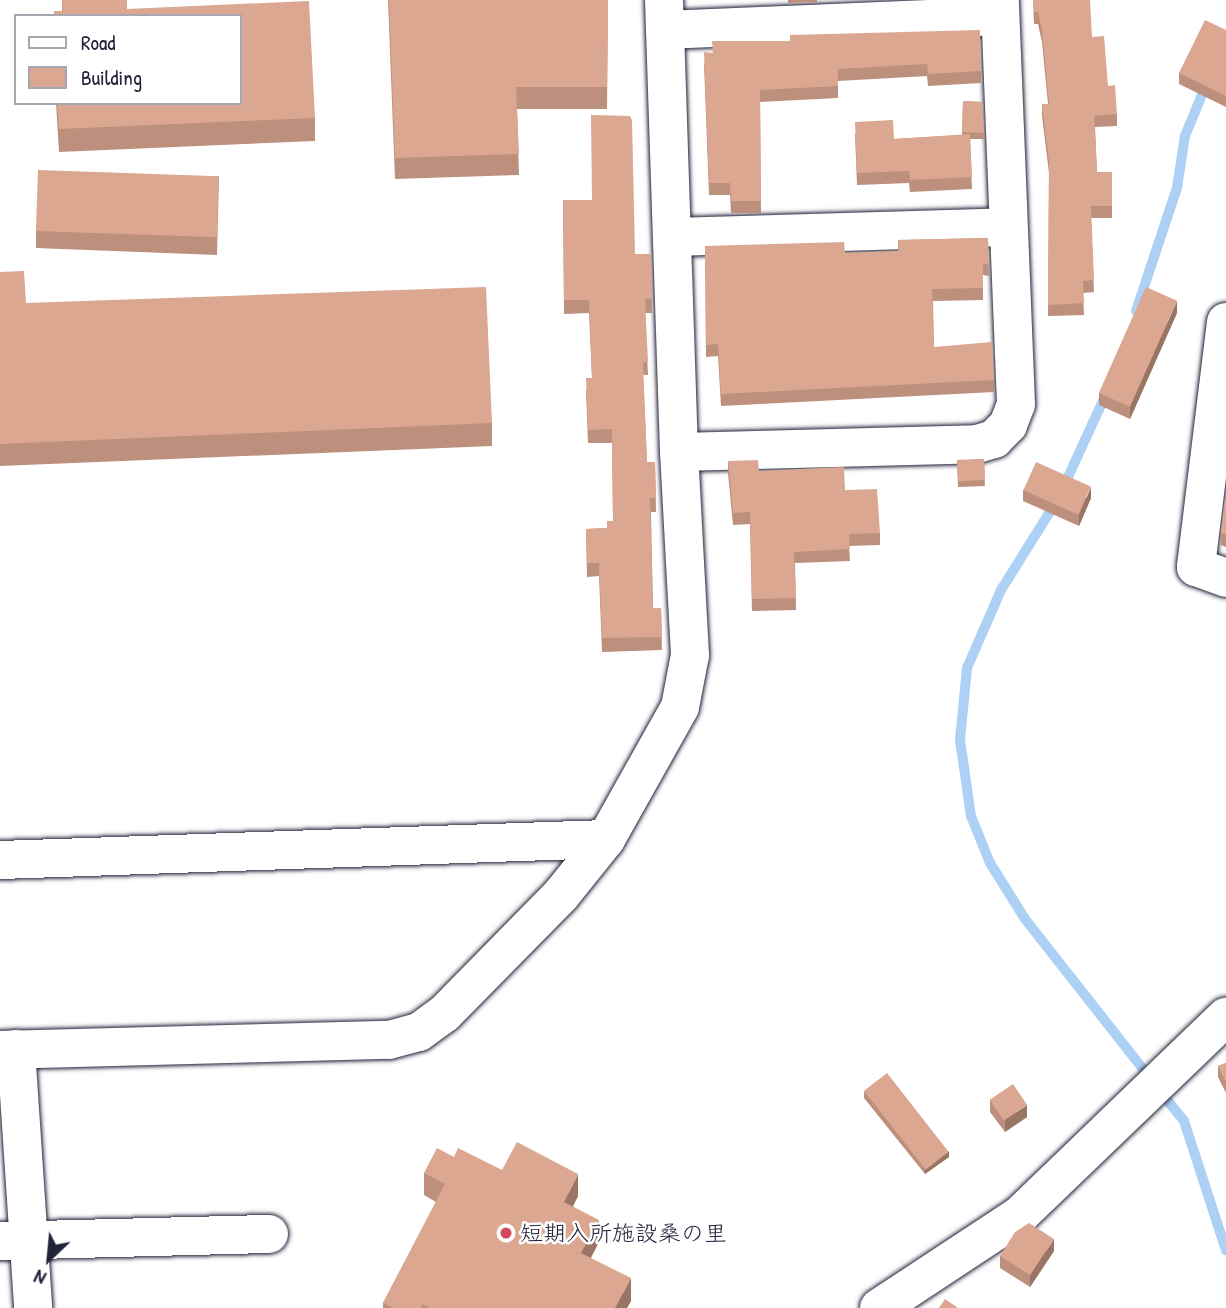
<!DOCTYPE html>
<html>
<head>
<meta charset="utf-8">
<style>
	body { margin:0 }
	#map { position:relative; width:1226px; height:1308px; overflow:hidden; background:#fff; font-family:"Patrick Hand","Klee One",sans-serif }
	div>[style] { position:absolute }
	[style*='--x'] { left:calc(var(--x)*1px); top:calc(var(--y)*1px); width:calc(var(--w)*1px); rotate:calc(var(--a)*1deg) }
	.stream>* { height:10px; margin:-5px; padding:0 5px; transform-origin:5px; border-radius:5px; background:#add1f5 }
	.roads { filter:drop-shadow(0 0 2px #22223b) drop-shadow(0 0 2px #22223b) }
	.minor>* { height:38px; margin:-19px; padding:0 19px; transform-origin:19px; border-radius:19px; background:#fff }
	.wall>* { inset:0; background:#bc907c; transform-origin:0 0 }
	.shaded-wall>* { inset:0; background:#997565 }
	.building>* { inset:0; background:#dba790; transform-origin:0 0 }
	.dots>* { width:19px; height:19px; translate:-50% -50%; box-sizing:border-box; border:4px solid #fff; border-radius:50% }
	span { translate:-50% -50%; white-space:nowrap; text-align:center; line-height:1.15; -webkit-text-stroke:5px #fff; paint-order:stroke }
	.poi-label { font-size:23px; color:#22223b }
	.left { translate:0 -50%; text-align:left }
	.legend { position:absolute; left:14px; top:14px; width:228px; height:91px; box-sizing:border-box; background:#fff; border:2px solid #a7a7b1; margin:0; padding:9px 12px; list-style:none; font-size:21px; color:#22223b }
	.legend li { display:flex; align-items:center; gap:14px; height:35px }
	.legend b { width:35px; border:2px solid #a7a7b1 }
	.north { position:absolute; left:14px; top:1224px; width:70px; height:70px; -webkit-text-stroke:5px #fff; paint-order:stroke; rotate:206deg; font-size:19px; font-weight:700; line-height:28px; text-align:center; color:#22223b }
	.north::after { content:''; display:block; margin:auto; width:24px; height:32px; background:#22223b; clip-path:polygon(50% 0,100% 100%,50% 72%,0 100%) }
</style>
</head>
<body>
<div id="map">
	<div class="stream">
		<div style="--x:1136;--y:311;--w:130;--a:-71.6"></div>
		<div style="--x:1177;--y:188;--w:53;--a:-81.3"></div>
		<div style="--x:1185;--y:136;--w:55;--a:-67.6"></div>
		<div style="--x:1063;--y:488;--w:103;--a:-65.4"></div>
		<div style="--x:1056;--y:502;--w:104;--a:122"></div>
		<div style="--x:1001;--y:590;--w:85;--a:113.6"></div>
		<div style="--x:967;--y:668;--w:72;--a:95.6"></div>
		<div style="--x:960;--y:740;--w:77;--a:81.8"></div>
		<div style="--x:971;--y:816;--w:51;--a:68"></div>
		<div style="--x:990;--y:863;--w:66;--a:58"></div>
		<div style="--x:1025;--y:919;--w:202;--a:51.8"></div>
		<div style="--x:1159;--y:1090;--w:40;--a:51"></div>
		<div style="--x:1184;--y:1121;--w:136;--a:72"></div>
	</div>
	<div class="roads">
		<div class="minor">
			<div style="--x:664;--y:0;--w:452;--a:88.1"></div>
			<div style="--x:679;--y:452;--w:298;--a:-1.5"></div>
			<div style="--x:977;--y:444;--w:18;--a:-16"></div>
			<div style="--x:994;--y:439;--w:20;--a:-45"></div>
			<div style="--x:1008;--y:425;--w:22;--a:-69"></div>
			<div style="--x:1016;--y:404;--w:404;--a:-92.3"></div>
			<div style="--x:665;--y:30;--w:335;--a:-2.4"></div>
			<div style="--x:675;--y:237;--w:331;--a:-1.7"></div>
			<div style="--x:1226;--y:322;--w:247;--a:97"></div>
			<div style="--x:1196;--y:567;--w:32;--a:20"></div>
			<div style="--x:0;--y:860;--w:606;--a:-1.98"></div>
			<div style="--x:16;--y:1049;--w:260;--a:86.2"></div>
			<div style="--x:0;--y:1050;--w:389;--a:-1.5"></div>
			<div style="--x:389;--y:1040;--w:31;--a:-15"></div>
			<div style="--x:419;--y:1032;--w:32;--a:-36"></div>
			<div style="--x:445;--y:1013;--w:165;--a:-45.5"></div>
			<div style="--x:561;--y:895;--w:72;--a:-51.2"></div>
			<div style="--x:606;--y:839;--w:151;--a:-60.7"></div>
			<div style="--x:680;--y:707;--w:53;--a:-79.1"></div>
			<div style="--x:690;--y:655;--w:203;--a:-93.1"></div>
			<div style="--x:0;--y:1241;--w:269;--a:-1.5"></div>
			<div style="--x:879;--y:1308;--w:169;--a:-33.4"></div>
			<div style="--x:1020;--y:1215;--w:286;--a:-43.9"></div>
		</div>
	</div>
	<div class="wall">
		<div style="clip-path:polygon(62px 0,127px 9px,315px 118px,315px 141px,59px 152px,56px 103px,240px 103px,62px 11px)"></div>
		<div style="clip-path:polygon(388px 0,608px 0,607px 109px,517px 109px,519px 175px,395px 179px)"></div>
		<div style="clip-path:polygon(788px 0,817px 0,817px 2px,788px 3px)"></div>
		<div style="clip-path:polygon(1033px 0,1092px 37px,1117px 114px,1117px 126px,1095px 127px,1097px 172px,1112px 172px,1112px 218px,1091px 218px,1094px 292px,1083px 293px,1084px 315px,1048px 316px,1049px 173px,1042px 116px,1042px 104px,1048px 104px,1042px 42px,1038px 24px,1034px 24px)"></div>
		<div style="clip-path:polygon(1226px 30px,1226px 107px,1179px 84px,1179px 73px)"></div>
		<div style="clip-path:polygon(790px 41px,981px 71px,981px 83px,928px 86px,927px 76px,838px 81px,838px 98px,760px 102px,761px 213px,731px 213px,730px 195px,709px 195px,704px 64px,713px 53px)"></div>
		<div style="clip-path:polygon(963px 101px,982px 102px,984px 139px,970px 139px,972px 189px,910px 192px,909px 183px,857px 185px,855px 134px,894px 139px,962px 135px)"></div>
		<div style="clip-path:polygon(219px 176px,217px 255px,36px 248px,36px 231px)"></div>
		<div style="clip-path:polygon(563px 200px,635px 254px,651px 254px,652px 313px,645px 313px,648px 375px,643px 375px,647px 462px,655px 462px,656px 512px,651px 512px,653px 608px,661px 608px,662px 650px,602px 652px,599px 576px,587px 577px,586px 529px,607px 528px,613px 521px,612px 443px,588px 443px,586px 391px,592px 378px,589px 313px,564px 314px)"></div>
		<div style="clip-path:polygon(988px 238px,989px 276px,983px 275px,983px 300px,933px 301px,934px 347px,994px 380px,994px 392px,721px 406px,718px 356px,706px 357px,705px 246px,845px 253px,898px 251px,898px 240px)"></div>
		<div style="clip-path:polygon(0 272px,26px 303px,492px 423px,492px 446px,0 466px)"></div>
		<div style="clip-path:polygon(1177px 313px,1130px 419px,1099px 405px,1099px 393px)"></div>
		<div style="left:984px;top:459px;width:27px;height:27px;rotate:88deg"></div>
		<div style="clip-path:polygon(728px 461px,759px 471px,845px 490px,880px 533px,880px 545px,849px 546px,850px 561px,795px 563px,796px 610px,752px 611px,750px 524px,733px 525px,728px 473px)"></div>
		<div style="clip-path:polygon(1023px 490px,1091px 498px,1079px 526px,1023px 501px)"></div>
		<div style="clip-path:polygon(1226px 500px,1226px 547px,1221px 545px,1221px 533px)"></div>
		<div style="clip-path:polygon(1226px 1063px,1226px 1093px,1218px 1077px,1218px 1066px)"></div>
		<div style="clip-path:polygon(864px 1091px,949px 1157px,925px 1174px,864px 1098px)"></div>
		<div style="clip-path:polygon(990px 1100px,1027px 1117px,1005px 1132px,990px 1112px)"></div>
		<div style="clip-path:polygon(454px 1157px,502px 1170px,578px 1196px,573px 1206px,599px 1242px,591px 1258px,631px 1301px,627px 1308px,383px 1308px,383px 1303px,436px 1202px,424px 1195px,424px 1173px)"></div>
		<div style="clip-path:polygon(1054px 1251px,1030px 1287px,1000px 1268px,1000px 1256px)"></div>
	</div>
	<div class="shaded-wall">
		<div style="clip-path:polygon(1177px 301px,1177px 313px,1130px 419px,1130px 407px)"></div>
		<div style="clip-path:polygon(1091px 487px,1091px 498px,1079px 526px,1079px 515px)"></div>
		<div style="clip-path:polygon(1027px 1105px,1027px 1117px,1005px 1132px,1005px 1120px)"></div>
		<div style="clip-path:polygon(949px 1151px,949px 1157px,925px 1174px,925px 1168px)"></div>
		<div style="clip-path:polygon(578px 1174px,578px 1196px,564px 1224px,564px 1202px)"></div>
		<div style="clip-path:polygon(599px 1220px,599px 1242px,581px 1275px,581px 1253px)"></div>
		<div style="clip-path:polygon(1054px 1239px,1054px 1251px,1030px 1287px,1030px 1275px)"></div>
		<div style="clip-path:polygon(631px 1278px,631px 1301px,627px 1308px,615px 1308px)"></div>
	</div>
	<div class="building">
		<div style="clip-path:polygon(62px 0,127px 0,127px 9px,309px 1px,315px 118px,59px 129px,57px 103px,240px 103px,240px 16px,54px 16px,54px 11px,63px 11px)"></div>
		<div style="clip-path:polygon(389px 0,608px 0,607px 87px,516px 87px,519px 154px,395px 158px)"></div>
		<div style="clip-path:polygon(1033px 0,1090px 0,1092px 37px,1104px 36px,1108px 86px,1115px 85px,1117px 114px,1094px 116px,1097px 172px,1112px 172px,1112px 206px,1091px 206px,1094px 280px,1083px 281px,1084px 303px,1048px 305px,1049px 162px,1042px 104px,1049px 104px,1042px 30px,1038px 12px,1034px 12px)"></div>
		<div style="clip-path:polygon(1205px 20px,1226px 30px,1226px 96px,1179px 73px)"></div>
		<div style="clip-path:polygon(980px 30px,981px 71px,928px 74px,927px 64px,838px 69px,838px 86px,760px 90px,761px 201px,731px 201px,730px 183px,709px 183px,704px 52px,713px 53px,712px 41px,790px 41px,790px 35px)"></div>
		<div style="clip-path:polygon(963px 101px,982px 102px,984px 133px,962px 132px)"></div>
		<div style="clip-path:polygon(591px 115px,630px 116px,632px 120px,635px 254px,651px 254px,652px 299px,645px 299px,648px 362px,643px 362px,647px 462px,655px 462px,656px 498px,650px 498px,653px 608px,661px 608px,662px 637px,602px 638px,599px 563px,587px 563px,586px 529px,607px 528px,607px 521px,613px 521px,612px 429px,588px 430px,586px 378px,592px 378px,589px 300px,564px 300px,563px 200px,592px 200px)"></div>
		<div style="clip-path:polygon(893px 120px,894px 139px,970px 134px,972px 177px,910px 180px,909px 171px,857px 173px,855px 122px)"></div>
		<div style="left:38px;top:170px;width:181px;height:61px;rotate:2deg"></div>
		<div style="clip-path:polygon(988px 238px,989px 264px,983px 264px,983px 288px,932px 289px,934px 347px,992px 342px,994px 380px,721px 394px,718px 344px,706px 345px,705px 246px,844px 242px,845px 253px,899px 251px,898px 240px)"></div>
		<div style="clip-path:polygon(24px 271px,26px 303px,486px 287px,492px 423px,0 444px,0 272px)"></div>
		<div style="left:1146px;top:287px;width:34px;height:116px;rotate:24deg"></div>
		<div style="left:984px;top:459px;width:21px;height:27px;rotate:87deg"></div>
		<div style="clip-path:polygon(758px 460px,759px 471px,844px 467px,845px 490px,877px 489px,880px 533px,849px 534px,850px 549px,794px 552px,796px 598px,752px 599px,750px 512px,733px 513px,728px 461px)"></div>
		<div style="left:1036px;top:462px;width:60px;height:31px;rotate:24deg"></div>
		<div style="clip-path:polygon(1225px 499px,1226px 500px,1226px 535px,1221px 533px)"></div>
		<div style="clip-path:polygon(1226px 1063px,1226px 1082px,1218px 1066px)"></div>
		<div style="left:887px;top:1073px;width:100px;height:29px;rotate:52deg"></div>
		<div style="left:1013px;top:1084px;width:25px;height:28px;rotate:56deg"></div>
		<div style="clip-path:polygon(517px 1142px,578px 1174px,564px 1202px,599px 1220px,581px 1253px,631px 1278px,615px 1308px,430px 1308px,423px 1304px,421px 1308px,393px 1308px,383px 1303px,445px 1184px,424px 1173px,437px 1148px,454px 1157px,458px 1148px,502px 1170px)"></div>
		<div style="clip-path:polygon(1029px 1223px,1054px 1239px,1030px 1275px,1000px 1256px,1015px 1232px)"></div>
		<div style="clip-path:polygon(945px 1299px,958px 1308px,939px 1308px)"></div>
	</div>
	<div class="dots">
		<div style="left:506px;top:1233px;background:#d1495b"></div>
	</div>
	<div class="poi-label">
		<span class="left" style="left:520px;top:1233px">短期入所施設桑の里</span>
	</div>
	<ul class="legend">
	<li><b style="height:9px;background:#fff"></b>Road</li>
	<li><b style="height:19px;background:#dba790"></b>Building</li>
	</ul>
	<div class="north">N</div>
</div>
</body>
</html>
